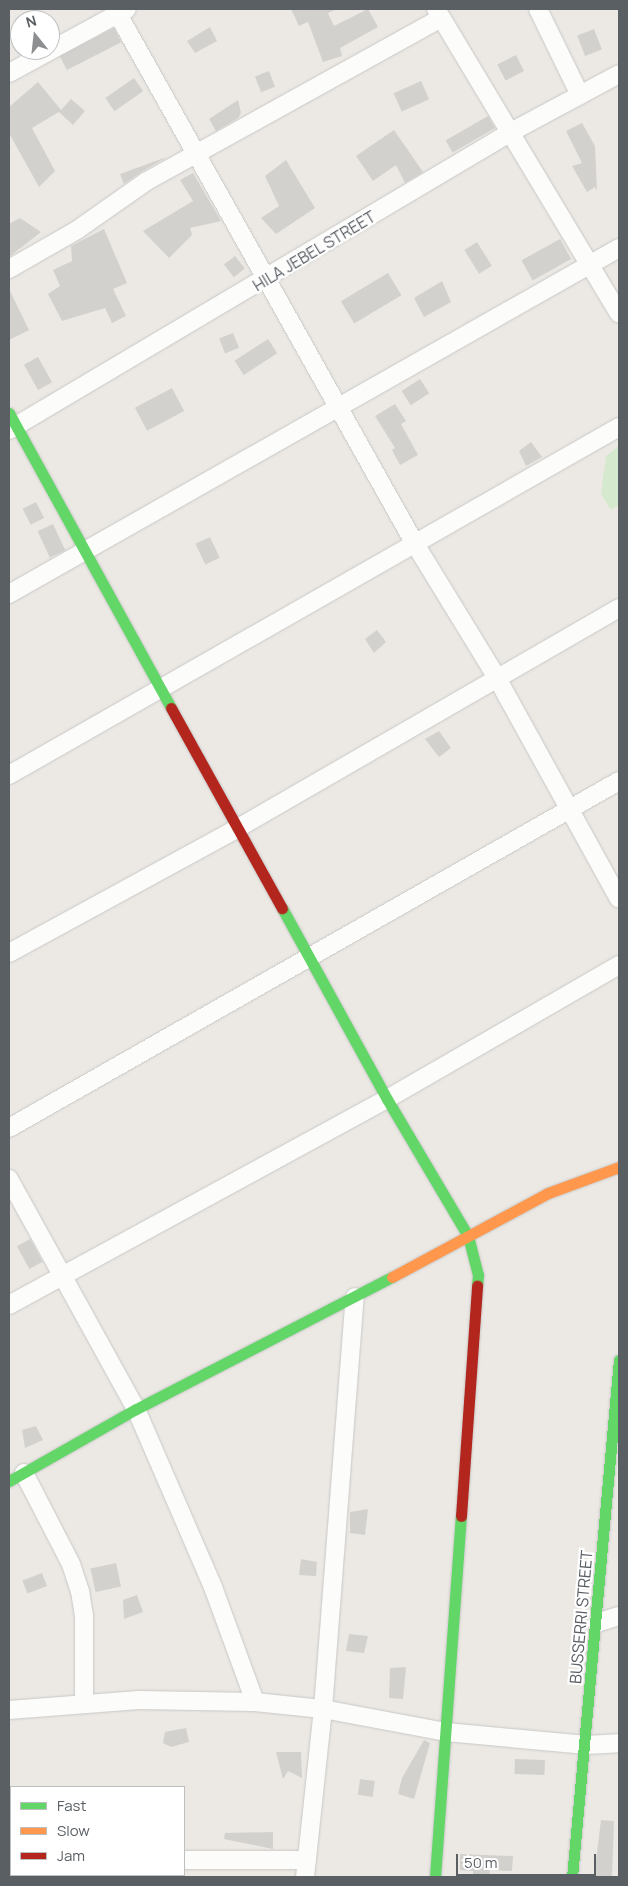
<!DOCTYPE html>
<html>
<head>
<meta charset="utf-8">
<style>
	body { margin:0 }
	#map { position:relative; width:628px; height:1886px; overflow:hidden; background:#ece9e4; font-family:Manrope,sans-serif }
	div>[style] { position:absolute }
	[style*='--x'] { left:calc(var(--x)*1px); top:calc(var(--y)*1px); width:calc(var(--w)*1px); rotate:calc(var(--a)*1deg) }
	.green>* { inset:0; background:#d4e9cd }
	.building>* { inset:0; background:#d3d1ce; transform-origin:0 0 }
	.roads { filter:drop-shadow(0 0 1px #c8c8c7) drop-shadow(0 0 1px #c8c8c7) }
	.street>* { height:18px; margin:-9px; padding:0 9px; transform-origin:9px; border-radius:9px; background:#fcfcfb }
	.fast>* { height:11px; margin:-5.5px; padding:0 5.5px; transform-origin:5.5px; border-radius:5.5px; background:#63d668 }
	.slow>* { height:11px; margin:-5.5px; padding:0 5.5px; transform-origin:5.5px; border-radius:5.5px; background:#ff974d }
	.jam>* { height:11px; margin:-5.5px; padding:0 5.5px; transform-origin:5.5px; border-radius:5.5px; background:#b3261e }
	span { translate:-50% -50%; white-space:nowrap; text-align:center; line-height:1.15; -webkit-text-stroke:4.5px #fff; paint-order:stroke }
	.street-label { font-size:16px; color:#5a5f64 }
	.frame { position:absolute; inset:0; border:10px solid #5a5f64; pointer-events:none }
	.legend { position:absolute; left:10px; top:1786px; width:175px; height:90px; box-sizing:border-box; background:#fff; border:1px solid #bdbfc1; margin:0; padding:6px 9px; list-style:none; font-size:15px; color:#5a5f64 }
	.legend li { display:flex; align-items:center; gap:10px; height:25px }
	.legend b { width:25px; border:1px solid #bdbfc1 }
	.north { position:absolute; left:10px; top:10px; width:50px; height:50px; box-sizing:border-box; background:#fff; border:1px solid #bdbfc1; border-radius:50%; rotate:344deg; font-size:14px; font-weight:700; line-height:20px; text-align:center; color:#5a5f64 }
	.north::after { content:''; display:block; margin:auto; width:18px; height:22px; background:#8d8f91; clip-path:polygon(50% 0,100% 100%,50% 72%,0 100%) }
	.scale { position:absolute; left:456px; top:1854px; width:140px; height:22px; box-sizing:border-box; border:2px solid #5a5f64; border-top:0; padding-left:6px; font-size:15px; line-height:18px; white-space:nowrap; color:#5a5f64; -webkit-text-stroke:4px #fff; paint-order:stroke }
</style>
</head>
<body>
<div id="map">
	<div class="green">
		<div style="clip-path:polygon(619px 446px,619px 505px,611px 510px,601px 494px,606px 456px)"></div>
	</div>
	<div class="building">
		<div style="clip-path:polygon(291px 9px,337px 9px,328px 13px,334px 26px,368px 9px,378px 27px,340px 48px,342px 56px,323px 62px,308px 22px,299px 26px)"></div>
		<div style="clip-path:polygon(210px 27px,217px 41px,195px 53px,187px 41px)"></div>
		<div style="left:114px;top:28px;width:16px;height:61px;rotate:63deg"></div>
		<div style="left:594px;top:29px;width:22px;height:18px;rotate:69deg"></div>
		<div style="left:516px;top:55px;width:18px;height:21px;rotate:63deg"></div>
		<div style="left:269px;top:71px;width:17px;height:15px;rotate:69deg"></div>
		<div style="left:134px;top:78px;width:16px;height:35px;rotate:55deg"></div>
		<div style="left:421px;top:81px;width:20px;height:30px;rotate:66deg"></div>
		<div style="clip-path:polygon(38px 82px,61px 110px,71px 99px,85px 111px,73px 125px,59px 112px,32px 128px,55px 171px,39px 187px,9px 133px,9px 107px)"></div>
		<div style="clip-path:polygon(238px 100px,241px 113px,238px 118px,216px 131px,209px 119px)"></div>
		<div style="left:488px;top:116px;width:14px;height:49px;rotate:60deg"></div>
		<div style="clip-path:polygon(582px 123px,595px 146px,597px 191px,595px 187px,587px 192px,572px 166px,582px 163px,566px 131px)"></div>
		<div style="clip-path:polygon(394px 130px,423px 172px,405px 183px,396px 165px,373px 181px,356px 156px)"></div>
		<div style="clip-path:polygon(167px 157px,141px 172px,124px 184px,120px 174px)"></div>
		<div style="clip-path:polygon(286px 160px,315px 208px,276px 234px,261px 218px,279px 206px,265px 176px)"></div>
		<div style="clip-path:polygon(193px 173px,221px 221px,190px 228px,192px 235px,169px 258px,143px 231px,193px 201px,180px 180px)"></div>
		<div style="clip-path:polygon(20px 218px,41px 232px,9px 257px,9px 224px)"></div>
		<div style="clip-path:polygon(104px 229px,127px 283px,113px 289px,126px 316px,112px 323px,105px 308px,62px 321px,48px 294px,60px 286px,53px 270px,72px 261px,71px 246px)"></div>
		<div style="left:560px;top:239px;width:23px;height:44px;rotate:61deg"></div>
		<div style="left:477px;top:242px;width:28px;height:15px;rotate:58deg"></div>
		<div style="left:235px;top:256px;width:16px;height:14px;rotate:52deg"></div>
		<div style="left:388px;top:273px;width:26px;height:55px;rotate:59deg"></div>
		<div style="clip-path:polygon(442px 281px,451px 302px,424px 317px,414px 298px)"></div>
		<div style="clip-path:polygon(9px 289px,29px 330px,9px 340px)"></div>
		<div style="left:233px;top:333px;width:16px;height:15px;rotate:68deg"></div>
		<div style="left:268px;top:339px;width:17px;height:40px;rotate:57deg"></div>
		<div style="left:38px;top:357px;width:29px;height:16px;rotate:61deg"></div>
		<div style="left:420px;top:379px;width:17px;height:22px;rotate:57deg"></div>
		<div style="left:172px;top:388px;width:26px;height:42px;rotate:62deg"></div>
		<div style="clip-path:polygon(395px 404px,406px 421px,401px 424px,418px 455px,400px 465px,392px 450px,395px 448px,375px 416px)"></div>
		<div style="clip-path:polygon(531px 442px,542px 457px,526px 466px,519px 451px)"></div>
		<div style="left:36px;top:502px;width:18px;height:15px;rotate:63deg"></div>
		<div style="left:53px;top:524px;width:29px;height:17px;rotate:65deg"></div>
		<div style="left:210px;top:537px;width:23px;height:16px;rotate:65deg"></div>
		<div style="clip-path:polygon(377px 630px,386px 642px,374px 653px,365px 639px)"></div>
		<div style="clip-path:polygon(439px 731px,451px 748px,439px 757px,425px 739px)"></div>
		<div style="left:30px;top:1239px;width:26px;height:15px;rotate:61deg"></div>
		<div style="clip-path:polygon(36px 1426px,43px 1440px,25px 1448px,22px 1430px)"></div>
		<div style="clip-path:polygon(368px 1509px,365px 1535px,350px 1533px,350px 1512px)"></div>
		<div style="clip-path:polygon(301px 1559px,317px 1562px,316px 1576px,299px 1575px)"></div>
		<div style="left:116px;top:1563px;width:24px;height:26px;rotate:78deg"></div>
		<div style="left:42px;top:1573px;width:14px;height:21px;rotate:69deg"></div>
		<div style="clip-path:polygon(137px 1595px,143px 1612px,124px 1619px,123px 1600px)"></div>
		<div style="clip-path:polygon(349px 1634px,368px 1636px,364px 1653px,346px 1651px)"></div>
		<div style="clip-path:polygon(406px 1667px,403px 1699px,389px 1698px,390px 1668px)"></div>
		<div style="clip-path:polygon(186px 1728px,189px 1742px,171px 1747px,163px 1743px,165px 1732px)"></div>
		<div style="clip-path:polygon(424px 1740px,430px 1743px,414px 1799px,398px 1794px,402px 1778px)"></div>
		<div style="clip-path:polygon(276px 1752px,301px 1752px,302px 1778px,288px 1771px,283px 1779px)"></div>
		<div style="left:515px;top:1759px;width:30px;height:15px;rotate:2deg"></div>
		<div style="left:360px;top:1779px;width:15px;height:16px;rotate:8deg"></div>
		<div style="clip-path:polygon(601px 1820px,614px 1821px,612px 1877px,594px 1877px)"></div>
		<div style="clip-path:polygon(273px 1832px,273px 1849px,224px 1839px,225px 1833px)"></div>
		<div style="clip-path:polygon(460px 1854px,513px 1856px,512px 1871px,490px 1870px,489px 1877px,473px 1877px,473px 1871px,460px 1870px)"></div>
	</div>
	<div class="roads">
		<div class="street">
			<div style="--x:115;--y:9;--w:613;--a:60.72"></div>
			<div style="--x:415;--y:544;--w:157;--a:58.5"></div>
			<div style="--x:497;--y:678;--w:252;--a:61.1"></div>
			<div style="--x:436;--y:9;--w:355;--a:59"></div>
			<div style="--x:538;--y:9;--w:96;--a:64"></div>
			<div style="--x:9;--y:73;--w:134;--a:-28.5"></div>
			<div style="--x:9;--y:269;--w:78;--a:-29.8"></div>
			<div style="--x:77;--y:230;--w:85;--a:-35"></div>
			<div style="--x:147;--y:181;--w:336;--a:-29"></div>
			<div style="--x:9;--y:430;--w:584;--a:-30.69"></div>
			<div style="--x:511;--y:132;--w:123;--a:-28.2"></div>
			<div style="--x:9;--y:594;--w:701;--a:-29.56"></div>
			<div style="--x:9;--y:775;--w:702;--a:-29.7"></div>
			<div style="--x:9;--y:953;--w:261;--a:-28.6"></div>
			<div style="--x:238;--y:828;--w:440;--a:-30"></div>
			<div style="--x:9;--y:1128;--w:702;--a:-29.63"></div>
			<div style="--x:9;--y:1179;--w:263;--a:61.1"></div>
			<div style="--x:136;--y:1409;--w:194;--a:66.6"></div>
			<div style="--x:213;--y:1587;--w:122;--a:69.9"></div>
			<div style="--x:9;--y:1305;--w:430;--a:-28.6"></div>
			<div style="--x:387;--y:1099;--w:268;--a:-30"></div>
			<div style="--x:24;--y:1473;--w:102;--a:62.7"></div>
			<div style="--x:71;--y:1564;--w:28;--a:72"></div>
			<div style="--x:80;--y:1591;--w:25;--a:81"></div>
			<div style="--x:84;--y:1616;--w:87;--a:90"></div>
			<div style="--x:597;--y:1623;--w:23;--a:-18"></div>
			<div style="--x:9;--y:1710;--w:130;--a:-4.4"></div>
			<div style="--x:139;--y:1700;--w:116;--a:1"></div>
			<div style="--x:255;--y:1702;--w:68;--a:5.9"></div>
			<div style="--x:323;--y:1709;--w:125;--a:10.6"></div>
			<div style="--x:446;--y:1732;--w:141;--a:5.3"></div>
			<div style="--x:586;--y:1745;--w:33;--a:-3"></div>
			<div style="--x:184;--y:1860;--w:123;--a:0"></div>
			<div style="--x:9;--y:1872;--w:5;--a:68"></div>
			<div style="--x:305;--y:1877;--w:169;--a:-83.9"></div>
			<div style="--x:323;--y:1709;--w:413;--a:-85.6"></div>
		</div>
		<div class="fast">
			<div style="--x:9;--y:413;--w:337;--a:61.2"></div>
			<div style="--x:282;--y:908;--w:218;--a:61.2"></div>
			<div style="--x:387;--y:1099;--w:159;--a:59.4"></div>
			<div style="--x:468;--y:1236;--w:40;--a:75.6"></div>
			<div style="--x:478;--y:1275;--w:11;--a:95"></div>
			<div style="--x:9;--y:1481;--w:146;--a:-29.6"></div>
			<div style="--x:136;--y:1409;--w:288;--a:-27.3"></div>
			<div style="--x:435;--y:1877;--w:362;--a:-85.9"></div>
			<div style="--x:572;--y:1877;--w:519;--a:-84.81"></div>
		</div>
		<div class="slow">
			<div style="--x:392;--y:1277;--w:177;--a:-28.3"></div>
			<div style="--x:548;--y:1193;--w:76;--a:-20.1"></div>
		</div>
		<div class="jam">
			<div style="--x:171;--y:708;--w:229;--a:61"></div>
			<div style="--x:461;--y:1516;--w:231;--a:-86"></div>
		</div>
	</div>
	<div class="street-label">
		<span style="left:314px;top:251px;rotate:-31deg">HILA JEBEL STREET</span>
		<span style="left:581px;top:1617px;rotate:-85deg">BUSSERRI STREET</span>
	</div>
	<div class="frame"></div>
	<ul class="legend">
	<li><b style="height:6px;background:#63d668"></b>Fast</li>
	<li><b style="height:6px;background:#ff974d"></b>Slow</li>
	<li><b style="height:6px;background:#b3261e"></b>Jam</li>
	</ul>
	<div class="north">N</div>
	<div class="scale">50 m</div>
</div>
</body>
</html>
